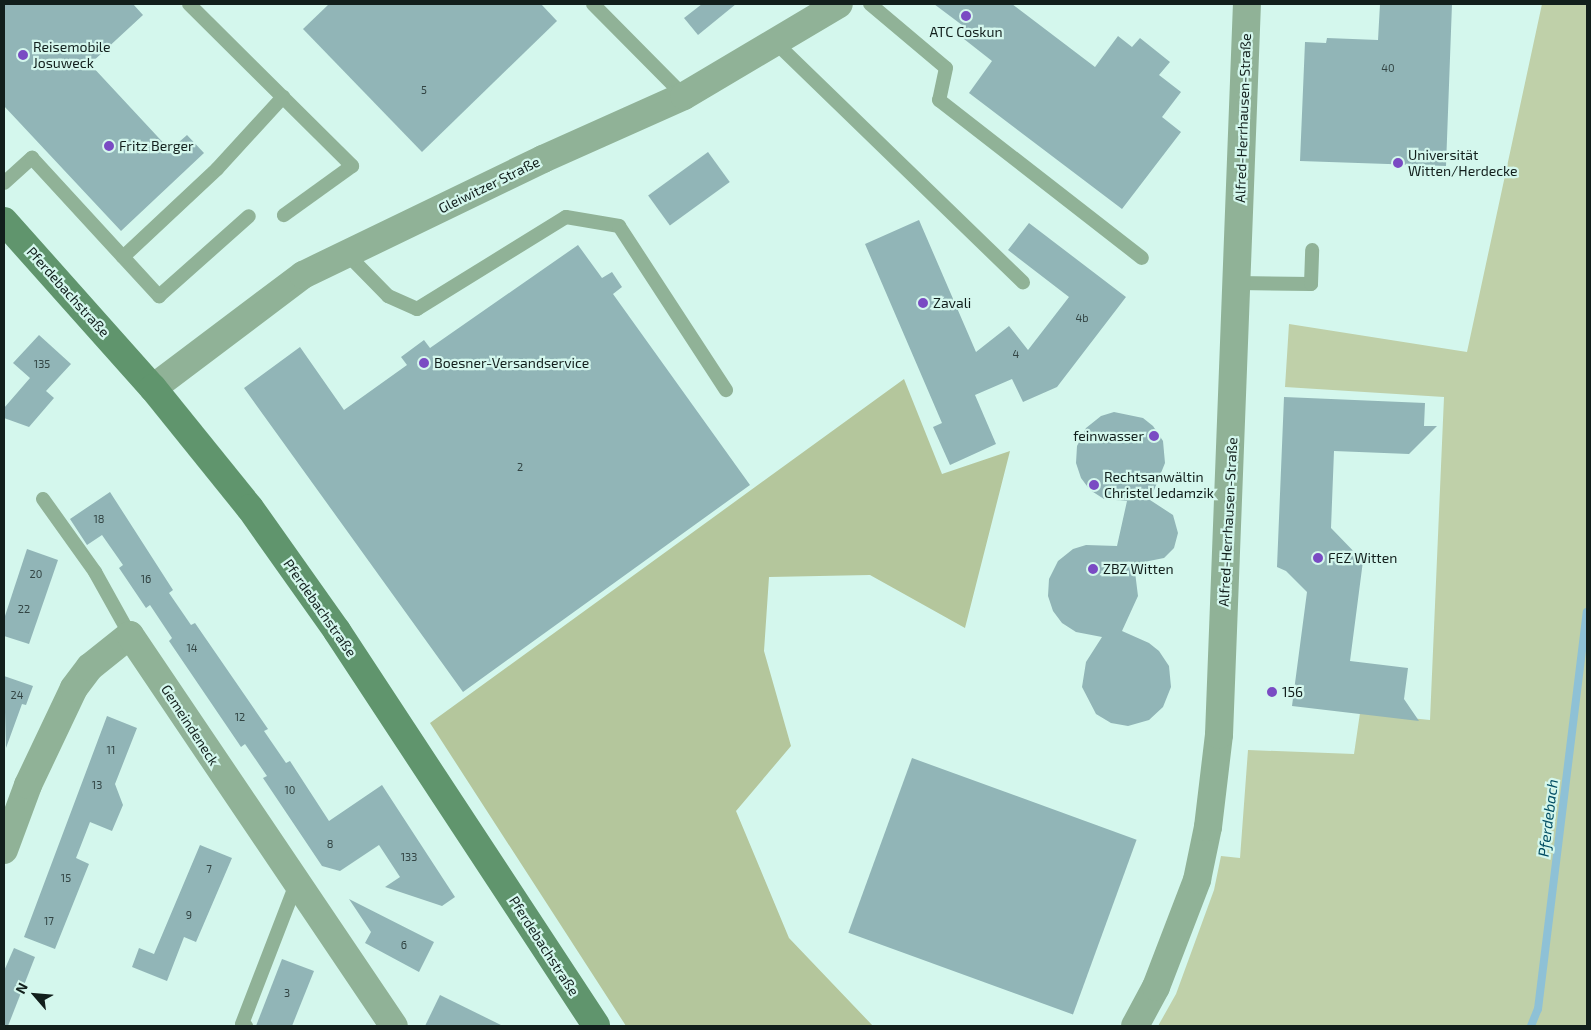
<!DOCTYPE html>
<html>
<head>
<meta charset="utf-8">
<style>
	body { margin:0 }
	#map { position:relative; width:1591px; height:1030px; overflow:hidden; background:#d4f7ed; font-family:"Exo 2",sans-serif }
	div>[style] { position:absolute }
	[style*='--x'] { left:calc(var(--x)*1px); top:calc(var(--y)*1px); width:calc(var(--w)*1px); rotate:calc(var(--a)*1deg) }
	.green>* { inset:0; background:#bfd0a9 }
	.forest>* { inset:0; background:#b4c69c }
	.stream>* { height:8px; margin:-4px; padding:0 4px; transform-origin:4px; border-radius:4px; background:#8ec1d6 }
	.building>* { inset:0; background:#91b5b7; transform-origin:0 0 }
	.lane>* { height:14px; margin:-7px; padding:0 7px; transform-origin:7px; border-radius:7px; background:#90b297 }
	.street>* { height:28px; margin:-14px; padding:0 14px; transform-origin:14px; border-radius:14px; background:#90b297 }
	.secondary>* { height:28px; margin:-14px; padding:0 14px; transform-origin:14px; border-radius:14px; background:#60956d }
	.dots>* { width:14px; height:14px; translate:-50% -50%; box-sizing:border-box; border:2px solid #d4f7ed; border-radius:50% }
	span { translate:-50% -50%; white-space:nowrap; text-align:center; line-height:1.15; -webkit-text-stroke:4.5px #d4f7ed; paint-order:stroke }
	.number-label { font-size:11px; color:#324443 }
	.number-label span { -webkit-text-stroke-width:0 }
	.poi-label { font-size:14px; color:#121f1c }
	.left { translate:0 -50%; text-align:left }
	.right { translate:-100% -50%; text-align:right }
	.street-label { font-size:14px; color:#121f1c }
	.water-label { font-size:15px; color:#014d62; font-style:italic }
	.frame { position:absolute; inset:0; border:5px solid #121f1c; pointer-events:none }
	.north { position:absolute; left:10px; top:970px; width:50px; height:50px; -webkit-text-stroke:4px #d4f7ed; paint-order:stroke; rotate:297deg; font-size:14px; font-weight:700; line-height:20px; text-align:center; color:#121f1c }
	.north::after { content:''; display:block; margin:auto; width:18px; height:22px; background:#121f1c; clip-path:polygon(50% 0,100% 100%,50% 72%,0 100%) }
</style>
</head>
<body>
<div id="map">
	<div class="green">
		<div style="clip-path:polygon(1542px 4px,1587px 4px,1587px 1026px,1158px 1026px,1176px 994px,1214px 890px,1221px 856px,1240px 858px,1248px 750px,1354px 754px,1360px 713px,1430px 720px,1444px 397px,1285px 387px,1289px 324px,1467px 352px)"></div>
	</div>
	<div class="forest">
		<div style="clip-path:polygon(904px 379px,942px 474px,1010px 451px,965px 628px,870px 575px,769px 577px,764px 651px,791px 746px,736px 811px,789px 938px,873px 1026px,626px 1026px,430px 723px)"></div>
	</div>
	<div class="stream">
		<div style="--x:1531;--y:1026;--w:18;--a:-68"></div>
		<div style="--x:1538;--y:1009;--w:400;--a:-83"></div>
	</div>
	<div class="building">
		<div style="clip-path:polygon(4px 4px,133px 4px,143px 15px,90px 64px,170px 150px,187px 135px,204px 153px,121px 231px,4px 106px)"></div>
		<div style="clip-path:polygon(329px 4px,541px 4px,557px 21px,422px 152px,303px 29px)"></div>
		<div style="clip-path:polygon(702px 4px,736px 4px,698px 35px,684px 18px)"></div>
		<div style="clip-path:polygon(934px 4px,1012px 4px,1095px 67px,1118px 36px,1132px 47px,1140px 38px,1170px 62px,1159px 75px,1181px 92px,1162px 117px,1181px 132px,1122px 209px,969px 93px,992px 61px,964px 39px,970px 31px)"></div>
		<div style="clip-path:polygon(1380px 4px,1452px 4px,1446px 166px,1300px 161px,1305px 42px,1326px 43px,1327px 38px,1378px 40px)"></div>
		<div style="left:708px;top:152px;width:37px;height:74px;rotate:54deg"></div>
		<div style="clip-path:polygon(919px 220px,976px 352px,1009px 326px,1028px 350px,1069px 297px,1008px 250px,1029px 223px,1126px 297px,1057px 387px,1023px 402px,1012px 379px,975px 395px,996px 444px,950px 465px,933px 427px,942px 423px,865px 244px)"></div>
		<div style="clip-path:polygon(578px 245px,602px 278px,612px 272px,622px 287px,613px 294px,750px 485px,463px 692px,244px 388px,300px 347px,344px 410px,407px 365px,401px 357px,424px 340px,430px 348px)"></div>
		<div style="clip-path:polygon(39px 335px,71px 364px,46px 391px,54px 398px,29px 427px,4px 418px,4px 408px,30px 378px,13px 363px)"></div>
		<div style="clip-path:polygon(1284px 397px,1425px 403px,1424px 426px,1437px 426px,1409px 454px,1334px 451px,1331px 528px,1363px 561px,1350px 661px,1408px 668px,1404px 699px,1419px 721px,1292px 706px,1307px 592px,1286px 571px,1277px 567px)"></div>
		<div style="clip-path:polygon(1114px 412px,1143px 418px,1153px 426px,1163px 441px,1165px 463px,1150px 500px,1173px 515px,1178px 533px,1174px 548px,1164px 558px,1134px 564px,1138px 596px,1122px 631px,1149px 643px,1159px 651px,1169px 666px,1171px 687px,1163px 707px,1149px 720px,1128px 726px,1111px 723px,1096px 714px,1082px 687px,1086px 662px,1102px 637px,1076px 632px,1062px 623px,1053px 611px,1048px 596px,1049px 579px,1058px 561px,1073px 549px,1086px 545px,1117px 546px,1127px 501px,1104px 499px,1090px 490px,1081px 478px,1076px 463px,1077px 446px,1086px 428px,1101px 416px)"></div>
		<div style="clip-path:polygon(110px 492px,173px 590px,169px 593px,191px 625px,195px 623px,268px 729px,264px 731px,286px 763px,290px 761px,329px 821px,382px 785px,455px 897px,442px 906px,385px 887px,400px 877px,379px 845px,340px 871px,322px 866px,263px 778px,267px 776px,245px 744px,241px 747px,169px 641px,172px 638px,150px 605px,146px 608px,119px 568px,123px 565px,102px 535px,87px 545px,70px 519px)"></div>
		<div style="clip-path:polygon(27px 549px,58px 560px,29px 644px,4px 636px,4px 619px)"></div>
		<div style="clip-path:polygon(4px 676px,33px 686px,26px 705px,22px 704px,6px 748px)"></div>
		<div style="clip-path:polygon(107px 716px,137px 728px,115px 784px,123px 805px,112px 831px,90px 822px,76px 858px,89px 864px,55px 949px,24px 937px)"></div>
		<div style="left:912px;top:758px;width:239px;height:186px;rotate:20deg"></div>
		<div style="clip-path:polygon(200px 845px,232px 858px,196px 942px,184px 937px,167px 981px,132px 967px,139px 948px,154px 954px)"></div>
		<div style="clip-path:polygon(349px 899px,434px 942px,419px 972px,365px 943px,371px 932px)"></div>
		<div style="clip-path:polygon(14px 948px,35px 957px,8px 1026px,4px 1026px,4px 971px)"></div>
		<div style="clip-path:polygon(282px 959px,314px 971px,292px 1026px,256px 1026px)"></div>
		<div style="clip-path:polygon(440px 995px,503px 1026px,425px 1026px)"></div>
	</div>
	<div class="lane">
		<div style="--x:189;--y:4;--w:230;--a:44.8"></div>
		<div style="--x:352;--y:166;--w:84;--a:144.2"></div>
		<div style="--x:593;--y:4;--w:129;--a:45.3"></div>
		<div style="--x:870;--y:4;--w:99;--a:40.1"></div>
		<div style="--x:946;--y:68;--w:33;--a:102"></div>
		<div style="--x:939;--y:100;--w:257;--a:37.9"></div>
		<div style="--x:776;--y:43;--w:344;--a:44.1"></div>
		<div style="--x:4;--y:183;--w:38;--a:-42"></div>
		<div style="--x:32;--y:158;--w:188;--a:47.4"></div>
		<div style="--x:159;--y:296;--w:120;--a:-41.6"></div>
		<div style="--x:347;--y:254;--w:59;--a:45.7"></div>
		<div style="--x:388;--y:296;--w:32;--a:24"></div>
		<div style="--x:417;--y:309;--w:175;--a:-31.7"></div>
		<div style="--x:566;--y:217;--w:54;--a:9.6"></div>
		<div style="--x:619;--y:226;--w:196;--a:56.9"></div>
		<div style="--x:123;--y:257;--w:129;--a:-43.1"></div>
		<div style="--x:217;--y:169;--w:98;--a:-47.5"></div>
		<div style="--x:1237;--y:283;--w:74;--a:0.8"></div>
		<div style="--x:1311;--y:284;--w:34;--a:-88"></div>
		<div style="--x:43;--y:499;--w:90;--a:54.5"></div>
		<div style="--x:95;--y:572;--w:72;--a:60.9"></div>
		<div style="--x:246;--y:1026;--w:4;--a:-153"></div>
		<div style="--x:242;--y:1024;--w:150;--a:-68.9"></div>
	</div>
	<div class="street">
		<div style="--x:153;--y:388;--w:188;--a:-37"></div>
		<div style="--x:303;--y:275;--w:267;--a:-25.8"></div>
		<div style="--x:543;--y:159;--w:154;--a:-24.1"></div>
		<div style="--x:684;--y:96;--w:180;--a:-30.7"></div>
		<div style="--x:4;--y:850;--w:69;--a:-69.7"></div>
		<div style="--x:28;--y:785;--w:107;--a:-64.6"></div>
		<div style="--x:74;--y:688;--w:26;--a:-53"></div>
		<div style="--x:90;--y:667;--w:51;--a:-38.7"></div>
		<div style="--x:130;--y:635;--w:472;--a:56"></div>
		<div style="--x:1135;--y:1026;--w:44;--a:-61.7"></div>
		<div style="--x:1156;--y:987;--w:115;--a:-69"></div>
		<div style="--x:1197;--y:880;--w:54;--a:-78.3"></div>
		<div style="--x:1208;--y:827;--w:93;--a:-83.2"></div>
		<div style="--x:1219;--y:735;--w:732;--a:-87.81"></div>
	</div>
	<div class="secondary">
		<div style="--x:4;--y:221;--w:224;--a:48.3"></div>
		<div style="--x:153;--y:388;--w:154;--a:51.1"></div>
		<div style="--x:250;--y:508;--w:151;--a:54.7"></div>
		<div style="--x:337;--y:631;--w:472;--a:56.7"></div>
	</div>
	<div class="dots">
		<div style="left:966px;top:16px;background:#7a4bc3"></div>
		<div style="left:23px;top:55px;background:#7a4bc3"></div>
		<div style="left:109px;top:146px;background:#7a4bc3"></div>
		<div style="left:1398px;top:163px;background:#7a4bc3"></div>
		<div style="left:923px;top:303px;background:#7a4bc3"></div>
		<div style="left:424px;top:363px;background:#7a4bc3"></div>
		<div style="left:1154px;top:436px;background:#7a4bc3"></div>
		<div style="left:1094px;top:485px;background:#7a4bc3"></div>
		<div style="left:1318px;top:558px;background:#7a4bc3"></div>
		<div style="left:1093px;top:569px;background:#7a4bc3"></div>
		<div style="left:1272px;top:692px;background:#7a4bc3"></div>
	</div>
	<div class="number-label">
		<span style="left:1388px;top:68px">40</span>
		<span style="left:424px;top:90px">5</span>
		<span style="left:1082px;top:318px">4b</span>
		<span style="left:1016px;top:354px">4</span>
		<span style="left:42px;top:364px">135</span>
		<span style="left:520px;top:467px">2</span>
		<span style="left:99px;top:519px">18</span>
		<span style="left:36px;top:574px">20</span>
		<span style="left:146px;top:579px">16</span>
		<span style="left:24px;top:609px">22</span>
		<span style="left:192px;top:648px">14</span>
		<span style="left:17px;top:695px">24</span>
		<span style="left:240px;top:717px">12</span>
		<span style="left:111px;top:750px">11</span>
		<span style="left:97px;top:785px">13</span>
		<span style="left:290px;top:790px">10</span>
		<span style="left:330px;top:844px">8</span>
		<span style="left:409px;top:857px">133</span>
		<span style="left:209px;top:869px">7</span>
		<span style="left:66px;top:878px">15</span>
		<span style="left:189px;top:915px">9</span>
		<span style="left:49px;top:921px">17</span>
		<span style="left:404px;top:945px">6</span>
		<span style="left:287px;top:993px">3</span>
	</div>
	<div class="poi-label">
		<span style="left:966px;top:32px">ATC Coskun</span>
		<span class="left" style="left:33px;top:55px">Reisemobile<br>Josuweck</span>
		<span class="left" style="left:119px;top:146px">Fritz Berger</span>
		<span class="left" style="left:1408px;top:163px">Universität<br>Witten/Herdecke</span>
		<span class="left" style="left:933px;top:303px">Zavali</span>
		<span class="left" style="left:434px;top:363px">Boesner-Versandservice</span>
		<span class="right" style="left:1144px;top:436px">feinwasser</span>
		<span class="left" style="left:1104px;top:485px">Rechtsanwältin<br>Christel Jedamzik</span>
		<span class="left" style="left:1328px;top:558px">FEZ Witten</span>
		<span class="left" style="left:1103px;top:569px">ZBZ Witten</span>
		<span class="left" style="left:1282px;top:692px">156</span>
	</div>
	<div class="street-label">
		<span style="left:1243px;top:118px;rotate:-88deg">Alfred-Herrhausen-Straße</span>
		<span style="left:489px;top:185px;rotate:-26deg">Gleiwitzer Straße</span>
		<span style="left:68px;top:292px;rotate:48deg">Pferdebachstraße</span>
		<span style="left:1228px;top:522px;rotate:-87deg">Alfred-Herrhausen-Straße</span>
		<span style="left:320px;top:608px;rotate:55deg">Pferdebachstraße</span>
		<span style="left:190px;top:725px;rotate:57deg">Gemeindeneck</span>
		<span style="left:544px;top:946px;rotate:57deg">Pferdebachstraße</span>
	</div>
	<div class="water-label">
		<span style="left:1548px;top:818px;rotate:-83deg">Pferdebach</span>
	</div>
	<div class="frame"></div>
	<div class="north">N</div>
</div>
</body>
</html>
